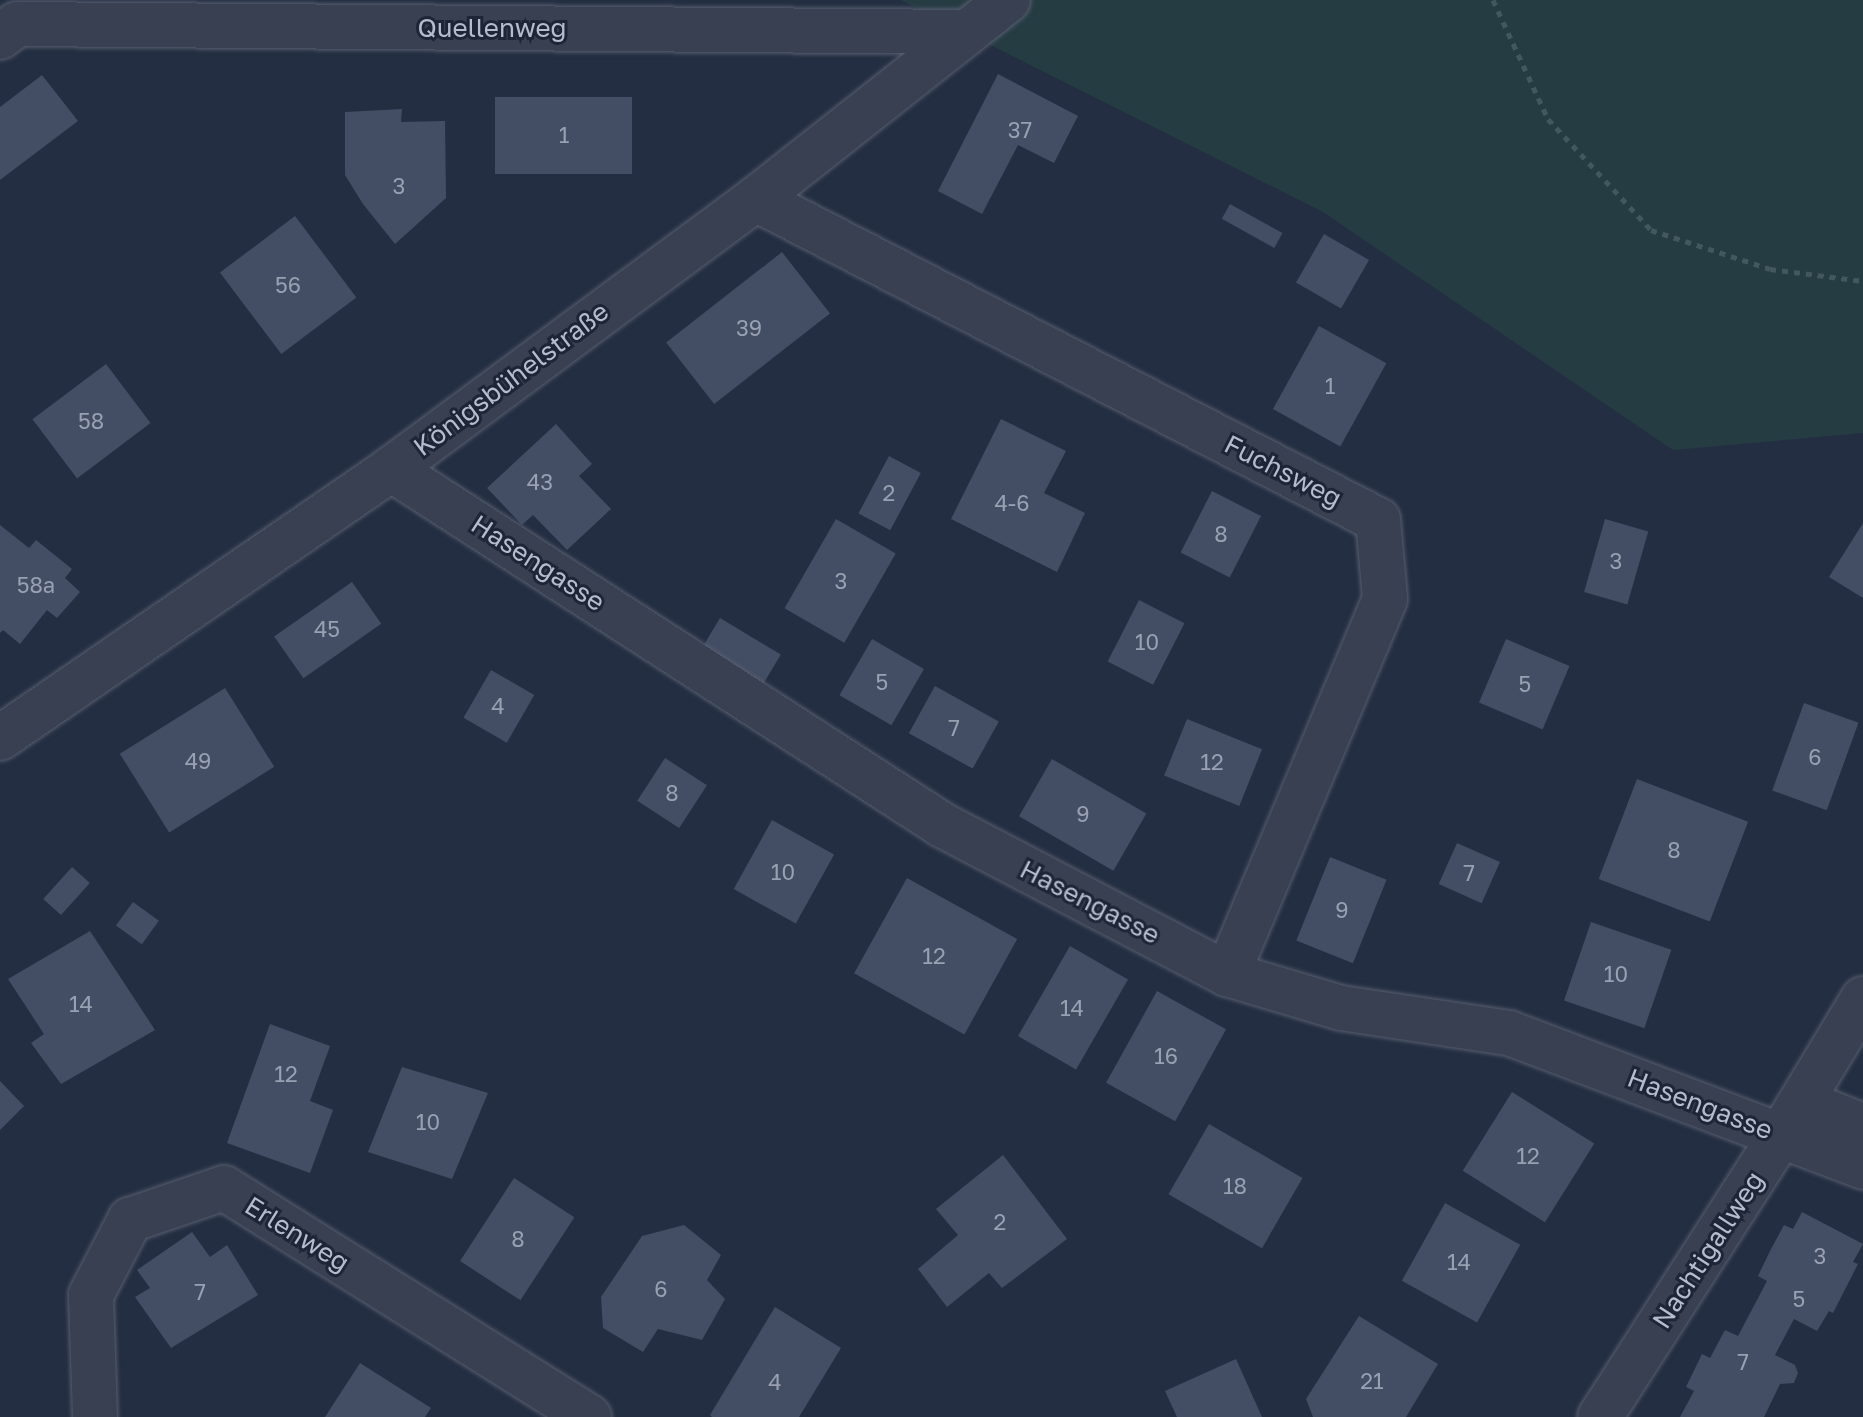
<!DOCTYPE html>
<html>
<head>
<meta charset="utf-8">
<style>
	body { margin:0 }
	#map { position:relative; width:1863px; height:1417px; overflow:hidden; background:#242e42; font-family:"Golos Text",sans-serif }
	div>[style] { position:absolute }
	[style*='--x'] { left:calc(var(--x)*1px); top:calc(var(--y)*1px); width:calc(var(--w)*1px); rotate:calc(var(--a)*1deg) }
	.green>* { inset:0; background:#263c43 }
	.building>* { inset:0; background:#434d64; transform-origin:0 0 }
	.path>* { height:5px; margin-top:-2.5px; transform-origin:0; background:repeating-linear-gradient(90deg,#42585c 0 6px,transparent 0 12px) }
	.roads { filter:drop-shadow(0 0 2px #565e6f) drop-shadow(0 0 2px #565e6f) }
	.minor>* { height:44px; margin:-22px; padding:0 22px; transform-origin:22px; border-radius:22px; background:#394051 }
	span { translate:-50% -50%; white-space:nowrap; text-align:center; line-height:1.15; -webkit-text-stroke:6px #1d2537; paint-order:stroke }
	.number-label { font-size:22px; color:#98a0b2 }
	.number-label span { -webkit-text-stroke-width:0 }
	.street-label { font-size:26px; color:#b5bccc }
</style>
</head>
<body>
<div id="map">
	<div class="green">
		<div style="clip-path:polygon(901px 0,1863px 0,1863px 433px,1673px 450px,1323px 212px)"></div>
	</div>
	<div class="building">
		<div style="clip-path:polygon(998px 74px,1078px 116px,1054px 163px,1018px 145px,982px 214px,938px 191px)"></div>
		<div style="clip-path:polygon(42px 75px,78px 121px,0 180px,0 107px)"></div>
		<div style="left:495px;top:97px;width:137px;height:77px"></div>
		<div style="clip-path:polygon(402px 109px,401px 122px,445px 121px,446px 198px,395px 244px,363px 204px,345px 175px,345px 112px)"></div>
		<div style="left:1230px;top:204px;width:60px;height:17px;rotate:29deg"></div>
		<div style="left:295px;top:216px;width:102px;height:94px;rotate:53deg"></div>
		<div style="left:1324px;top:234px;width:52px;height:56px;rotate:30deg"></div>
		<div style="left:782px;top:252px;width:78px;height:147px;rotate:52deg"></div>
		<div style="left:1319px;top:326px;width:77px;height:95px;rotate:29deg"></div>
		<div style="left:106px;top:364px;width:74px;height:92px;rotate:53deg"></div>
		<div style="clip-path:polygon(1001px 419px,1066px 451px,1044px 493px,1085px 513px,1057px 572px,951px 519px)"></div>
		<div style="clip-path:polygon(556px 424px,592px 464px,579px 476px,611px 509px,567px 550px,533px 515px,522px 525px,487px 488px)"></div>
		<div style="left:889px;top:456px;width:36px;height:65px;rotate:28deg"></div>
		<div style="left:1212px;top:491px;width:55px;height:69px;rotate:27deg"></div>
		<div style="left:836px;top:519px;width:69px;height:103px;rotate:30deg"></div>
		<div style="left:1605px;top:519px;width:45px;height:76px;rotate:16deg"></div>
		<div style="clip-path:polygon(1863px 523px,1863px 598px,1829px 577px)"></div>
		<div style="clip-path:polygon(0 525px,29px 548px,36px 540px,72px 569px,65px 578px,80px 592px,57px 618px,47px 610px,20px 644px,3px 630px,0 633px)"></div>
		<div style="left:352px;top:582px;width:51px;height:95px;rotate:55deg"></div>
		<div style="left:1139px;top:600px;width:51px;height:69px;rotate:27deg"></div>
		<div style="left:720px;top:618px;width:71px;height:41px;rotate:31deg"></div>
		<div style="left:872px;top:639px;width:60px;height:65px;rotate:30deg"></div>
		<div style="left:1506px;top:639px;width:69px;height:69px;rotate:23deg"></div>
		<div style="left:491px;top:670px;width:50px;height:55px;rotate:30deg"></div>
		<div style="left:935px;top:686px;width:73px;height:54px;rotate:29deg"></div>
		<div style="left:225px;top:688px;width:93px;height:124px;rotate:58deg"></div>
		<div style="left:1804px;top:703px;width:58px;height:93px;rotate:20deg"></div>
		<div style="left:1187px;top:719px;width:81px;height:61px;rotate:22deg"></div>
		<div style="left:665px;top:758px;width:50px;height:51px;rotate:33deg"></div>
		<div style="left:1052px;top:759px;width:109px;height:66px;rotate:30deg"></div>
		<div style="left:1637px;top:779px;width:119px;height:107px;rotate:21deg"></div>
		<div style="left:772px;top:820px;width:71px;height:79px;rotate:29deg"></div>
		<div style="left:1457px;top:843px;width:47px;height:45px;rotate:24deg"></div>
		<div style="left:1330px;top:857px;width:61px;height:90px;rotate:22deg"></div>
		<div style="left:72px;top:867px;width:24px;height:43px;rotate:42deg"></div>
		<div style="left:907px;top:878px;width:126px;height:109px;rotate:29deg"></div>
		<div style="left:133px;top:902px;width:32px;height:29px;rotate:36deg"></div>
		<div style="left:1591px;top:922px;width:85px;height:83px;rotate:19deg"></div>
		<div style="clip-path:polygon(90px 931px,155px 1030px,61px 1084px,31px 1043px,44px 1034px,8px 979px)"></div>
		<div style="left:1070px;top:946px;width:67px;height:104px;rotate:30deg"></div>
		<div style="left:1157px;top:991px;width:79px;height:105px;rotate:29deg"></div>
		<div style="clip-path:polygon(270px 1024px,330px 1046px,310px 1101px,333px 1110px,310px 1173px,227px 1143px)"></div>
		<div style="clip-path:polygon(402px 1067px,488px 1093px,452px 1179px,368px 1152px)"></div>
		<div style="clip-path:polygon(0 1081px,24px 1106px,0 1130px)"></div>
		<div style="left:1512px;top:1092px;width:97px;height:93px;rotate:32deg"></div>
		<div style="left:1209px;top:1124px;width:108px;height:81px;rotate:30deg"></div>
		<div style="clip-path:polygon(1003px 1155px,1067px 1239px,1002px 1288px,989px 1273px,947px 1307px,918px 1269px,958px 1235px,936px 1209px)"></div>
		<div style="left:514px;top:1178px;width:72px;height:99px;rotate:33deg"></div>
		<div style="left:1445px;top:1203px;width:86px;height:89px;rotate:29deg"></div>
		<div style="clip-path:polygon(1802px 1212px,1863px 1244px,1853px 1262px,1858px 1264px,1833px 1313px,1829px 1311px,1817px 1331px,1794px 1319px,1775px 1355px,1795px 1365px,1798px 1373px,1794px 1383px,1780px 1384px,1764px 1417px,1680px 1417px,1694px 1391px,1686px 1387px,1702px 1354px,1710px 1358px,1725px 1330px,1738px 1336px,1767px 1281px,1758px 1276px,1771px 1249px,1784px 1225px,1793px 1229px)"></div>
		<div style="clip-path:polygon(684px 1225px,721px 1255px,707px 1280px,725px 1299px,702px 1340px,658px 1329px,643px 1352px,603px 1328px,601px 1297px,642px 1236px)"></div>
		<div style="clip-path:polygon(192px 1232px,210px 1257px,227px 1245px,258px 1295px,171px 1348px,135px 1297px,150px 1288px,137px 1270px)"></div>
		<div style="clip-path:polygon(775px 1307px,841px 1348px,799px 1417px,712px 1417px,710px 1415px)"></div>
		<div style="clip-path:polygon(1359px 1316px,1438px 1364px,1406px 1417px,1313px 1417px,1306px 1399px)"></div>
		<div style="clip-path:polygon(1236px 1359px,1262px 1417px,1177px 1417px,1165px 1391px)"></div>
		<div style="clip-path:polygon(360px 1363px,431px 1408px,425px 1417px,325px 1417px)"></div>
	</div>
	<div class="path">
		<div style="--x:1493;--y:0;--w:131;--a:65.2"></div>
		<div style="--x:1548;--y:119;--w:151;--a:47.1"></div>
		<div style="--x:1651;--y:230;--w:125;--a:18.1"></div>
		<div style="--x:1770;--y:269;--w:94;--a:7.4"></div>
	</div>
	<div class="roads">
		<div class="minor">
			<div style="--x:0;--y:37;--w:21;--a:-37"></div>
			<div style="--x:17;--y:24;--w:949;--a:0.48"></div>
			<div style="--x:756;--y:199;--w:700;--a:27.3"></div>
			<div style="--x:1378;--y:520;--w:79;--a:84.9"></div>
			<div style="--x:1385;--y:599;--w:407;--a:112.8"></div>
			<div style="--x:391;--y:469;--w:658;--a:32.85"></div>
			<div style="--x:944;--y:826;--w:319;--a:27.6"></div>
			<div style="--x:1227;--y:974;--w:119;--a:16.6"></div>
			<div style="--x:1341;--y:1008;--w:170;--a:8.5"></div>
			<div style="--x:1509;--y:1033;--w:379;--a:20.7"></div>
			<div style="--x:0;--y:738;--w:475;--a:-34.5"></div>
			<div style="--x:391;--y:469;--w:454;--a:-36.5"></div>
			<div style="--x:756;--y:199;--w:321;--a:-38.3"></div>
			<div style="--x:1802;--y:1102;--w:66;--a:21.5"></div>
			<div style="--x:95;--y:1417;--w:122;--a:-91.9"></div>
			<div style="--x:91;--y:1295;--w:85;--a:-62.5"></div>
			<div style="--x:130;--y:1220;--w:99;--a:-18.8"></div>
			<div style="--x:224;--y:1188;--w:431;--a:32.1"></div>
			<div style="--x:1600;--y:1417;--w:335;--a:-57.3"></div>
			<div style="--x:1781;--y:1135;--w:159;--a:-58.9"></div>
		</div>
	</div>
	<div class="number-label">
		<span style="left:1020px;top:130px">37</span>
		<span style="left:564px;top:135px">1</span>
		<span style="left:399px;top:186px">3</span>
		<span style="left:288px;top:285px">56</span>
		<span style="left:749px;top:328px">39</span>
		<span style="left:1330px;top:386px">1</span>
		<span style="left:91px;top:421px">58</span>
		<span style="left:540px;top:482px">43</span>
		<span style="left:889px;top:493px">2</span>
		<span style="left:1012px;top:503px">4-6</span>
		<span style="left:1221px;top:534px">8</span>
		<span style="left:1616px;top:561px">3</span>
		<span style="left:841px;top:581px">3</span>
		<span style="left:36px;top:585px">58a</span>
		<span style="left:327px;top:629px">45</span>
		<span style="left:1147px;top:642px">10</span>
		<span style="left:882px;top:682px">5</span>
		<span style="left:1525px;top:684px">5</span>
		<span style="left:498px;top:706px">4</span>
		<span style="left:954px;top:728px">7</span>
		<span style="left:1815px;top:757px">6</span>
		<span style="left:198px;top:761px">49</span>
		<span style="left:1212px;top:762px">12</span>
		<span style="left:672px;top:793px">8</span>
		<span style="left:1083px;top:814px">9</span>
		<span style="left:1674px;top:850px">8</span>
		<span style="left:783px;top:872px">10</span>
		<span style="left:1469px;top:873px">7</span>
		<span style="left:1342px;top:910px">9</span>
		<span style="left:934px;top:956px">12</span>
		<span style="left:1616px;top:974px">10</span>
		<span style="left:81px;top:1004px">14</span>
		<span style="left:1072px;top:1008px">14</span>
		<span style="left:1166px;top:1056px">16</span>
		<span style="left:286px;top:1074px">12</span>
		<span style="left:428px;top:1122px">10</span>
		<span style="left:1528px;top:1156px">12</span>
		<span style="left:1235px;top:1186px">18</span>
		<span style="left:1000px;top:1222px">2</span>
		<span style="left:518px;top:1239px">8</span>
		<span style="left:1820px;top:1256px">3</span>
		<span style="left:1459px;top:1262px">14</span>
		<span style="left:661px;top:1289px">6</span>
		<span style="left:200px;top:1292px">7</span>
		<span style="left:1799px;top:1299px">5</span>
		<span style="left:1743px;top:1362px">7</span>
		<span style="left:1372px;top:1381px">21</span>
		<span style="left:775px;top:1382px">4</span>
	</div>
	<div class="street-label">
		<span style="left:492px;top:28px">Quellenweg</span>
		<span style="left:511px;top:379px;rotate:-37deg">Königsbühelstraße</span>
		<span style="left:1283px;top:471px;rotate:27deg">Fuchsweg</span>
		<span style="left:538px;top:563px;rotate:33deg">Hasengasse</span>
		<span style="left:1090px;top:902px;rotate:27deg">Hasengasse</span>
		<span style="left:1700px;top:1104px;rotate:21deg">Hasengasse</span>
		<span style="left:297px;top:1234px;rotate:32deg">Erlenweg</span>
		<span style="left:1708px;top:1250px;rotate:-57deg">Nachtigallweg</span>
	</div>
</div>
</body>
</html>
